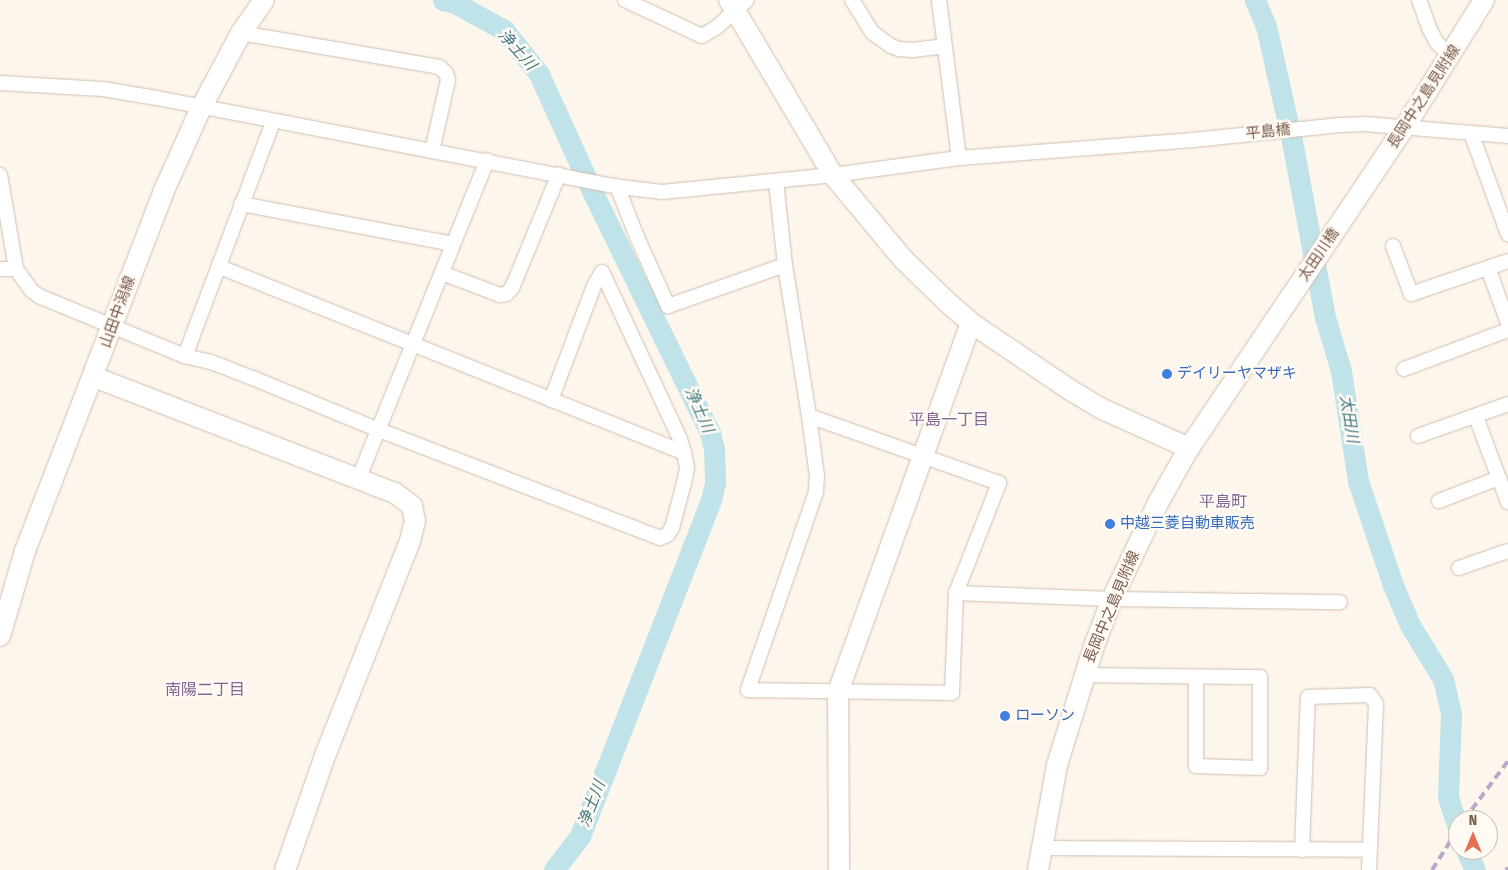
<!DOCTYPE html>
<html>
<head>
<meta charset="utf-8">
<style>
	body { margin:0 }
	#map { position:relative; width:1508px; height:870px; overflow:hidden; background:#fdf6ec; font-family:"Fira Sans Condensed","Noto Sans JP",sans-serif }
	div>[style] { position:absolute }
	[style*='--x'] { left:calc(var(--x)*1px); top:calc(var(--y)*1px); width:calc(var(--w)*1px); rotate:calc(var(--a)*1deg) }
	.river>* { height:21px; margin:-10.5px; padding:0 10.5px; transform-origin:10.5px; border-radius:10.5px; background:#bfe3e8 }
	.roads { filter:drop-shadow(0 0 1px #d1beb0) drop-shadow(0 0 1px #d1beb0) }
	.street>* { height:14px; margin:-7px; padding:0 7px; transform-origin:7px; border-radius:7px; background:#fff }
	.secondary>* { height:20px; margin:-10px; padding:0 10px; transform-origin:10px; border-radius:10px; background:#fff }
	.rail>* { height:4px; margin-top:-2px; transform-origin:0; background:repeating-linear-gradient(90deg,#b9a8c9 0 8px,transparent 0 13px) }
	.dots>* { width:14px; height:14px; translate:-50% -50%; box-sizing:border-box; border:2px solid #fffaf3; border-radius:50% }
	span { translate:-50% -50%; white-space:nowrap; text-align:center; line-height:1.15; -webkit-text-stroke:5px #fffaf3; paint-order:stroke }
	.street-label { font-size:15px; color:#7a5c4d }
	.shop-label { font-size:15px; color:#366cbe }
	.left { translate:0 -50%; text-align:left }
	.water-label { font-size:16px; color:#437c86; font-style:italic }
	.neighbourhood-label { font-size:16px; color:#846695 }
	.north { position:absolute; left:1448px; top:810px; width:50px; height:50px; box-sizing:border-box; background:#fffaf3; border:1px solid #cabbb1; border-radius:50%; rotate:0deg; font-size:14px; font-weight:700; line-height:20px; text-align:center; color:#7a5c4d }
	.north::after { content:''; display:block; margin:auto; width:18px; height:22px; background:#e76f51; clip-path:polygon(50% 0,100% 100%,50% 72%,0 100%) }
</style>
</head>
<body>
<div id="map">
	<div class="river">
		<div style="--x:443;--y:0;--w:12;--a:14"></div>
		<div style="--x:455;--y:3;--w:56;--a:28.9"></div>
		<div style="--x:504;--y:30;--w:56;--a:51.5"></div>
		<div style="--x:539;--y:74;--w:133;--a:65.6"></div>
		<div style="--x:594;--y:195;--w:265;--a:64"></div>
		<div style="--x:710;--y:433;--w:16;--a:76"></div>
		<div style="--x:714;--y:449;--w:34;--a:88"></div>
		<div style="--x:715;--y:483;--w:17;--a:103"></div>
		<div style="--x:711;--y:500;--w:361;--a:111.3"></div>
		<div style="--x:580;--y:836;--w:43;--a:127.4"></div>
		<div style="--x:1255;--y:0;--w:28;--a:67"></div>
		<div style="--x:1266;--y:26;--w:118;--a:77.3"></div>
		<div style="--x:1292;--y:141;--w:179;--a:79.4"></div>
		<div style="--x:1325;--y:317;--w:56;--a:73.5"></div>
		<div style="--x:1341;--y:371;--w:111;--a:81.2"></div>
		<div style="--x:1358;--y:481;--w:110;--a:71.4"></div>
		<div style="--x:1393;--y:585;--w:43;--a:67"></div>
		<div style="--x:1410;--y:625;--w:63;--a:58.6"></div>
		<div style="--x:1443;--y:679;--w:36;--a:77"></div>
		<div style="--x:1451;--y:714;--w:83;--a:92.1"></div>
		<div style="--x:1448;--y:797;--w:32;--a:72"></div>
		<div style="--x:1466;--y:850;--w:22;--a:66"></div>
	</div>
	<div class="roads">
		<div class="street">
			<div style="--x:625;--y:0;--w:85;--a:25.1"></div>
			<div style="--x:702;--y:36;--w:17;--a:-31"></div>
			<div style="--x:717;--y:27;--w:40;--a:-42"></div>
			<div style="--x:852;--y:0;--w:39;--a:58"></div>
			<div style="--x:873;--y:33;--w:22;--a:36"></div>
			<div style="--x:891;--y:46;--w:9;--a:21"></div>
			<div style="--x:899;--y:49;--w:14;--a:4"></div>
			<div style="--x:913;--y:50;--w:31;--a:-7"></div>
			<div style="--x:939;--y:0;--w:159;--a:82.8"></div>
			<div style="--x:1419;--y:0;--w:30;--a:70"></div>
			<div style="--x:1429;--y:28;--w:17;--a:62"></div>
			<div style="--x:1437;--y:43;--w:19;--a:43"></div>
			<div style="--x:241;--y:33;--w:201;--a:9.7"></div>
			<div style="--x:439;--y:67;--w:9;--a:41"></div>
			<div style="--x:446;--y:73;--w:7;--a:74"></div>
			<div style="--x:448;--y:80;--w:73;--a:102.7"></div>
			<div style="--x:0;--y:83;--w:103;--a:3.3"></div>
			<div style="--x:103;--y:89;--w:55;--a:9.5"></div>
			<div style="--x:157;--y:98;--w:472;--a:10.9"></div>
			<div style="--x:621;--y:187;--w:41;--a:7"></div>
			<div style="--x:662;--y:192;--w:172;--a:-5.7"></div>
			<div style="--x:833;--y:175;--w:127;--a:-7.7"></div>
			<div style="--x:959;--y:158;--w:235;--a:-4.4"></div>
			<div style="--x:1193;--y:140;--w:148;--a:-5.8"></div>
			<div style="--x:1340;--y:125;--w:25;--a:-2"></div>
			<div style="--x:1365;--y:124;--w:144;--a:4.8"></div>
			<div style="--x:1471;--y:133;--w:108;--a:69.9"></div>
			<div style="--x:0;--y:175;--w:95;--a:80.3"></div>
			<div style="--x:16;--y:269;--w:27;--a:54"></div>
			<div style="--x:32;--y:291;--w:11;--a:34"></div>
			<div style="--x:41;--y:297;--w:156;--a:22.3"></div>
			<div style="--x:185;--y:356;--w:27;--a:13"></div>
			<div style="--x:211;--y:362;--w:47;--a:21.1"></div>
			<div style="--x:255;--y:379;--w:134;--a:22.4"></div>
			<div style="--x:379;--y:430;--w:301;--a:21"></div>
			<div style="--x:660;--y:538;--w:8;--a:-23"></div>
			<div style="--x:667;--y:535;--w:9;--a:-54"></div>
			<div style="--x:672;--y:528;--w:47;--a:-75.1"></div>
			<div style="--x:684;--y:483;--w:16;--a:-79"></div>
			<div style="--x:687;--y:467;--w:14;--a:-102"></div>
			<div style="--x:684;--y:453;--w:15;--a:-106"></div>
			<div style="--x:680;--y:439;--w:184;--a:-115"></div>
			<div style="--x:602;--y:272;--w:16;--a:120"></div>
			<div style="--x:594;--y:286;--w:122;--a:110.7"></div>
			<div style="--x:776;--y:181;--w:84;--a:83.9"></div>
			<div style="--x:785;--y:265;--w:153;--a:81"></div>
			<div style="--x:809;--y:416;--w:61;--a:82.4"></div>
			<div style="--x:817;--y:476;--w:16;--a:94"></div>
			<div style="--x:816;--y:492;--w:209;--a:109"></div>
			<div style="--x:748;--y:690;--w:204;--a:0.8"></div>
			<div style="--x:952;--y:693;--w:100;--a:-87.7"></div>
			<div style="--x:956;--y:593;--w:118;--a:-68.6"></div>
			<div style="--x:999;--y:483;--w:201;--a:-160.6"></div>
			<div style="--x:617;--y:186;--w:55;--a:68.6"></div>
			<div style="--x:637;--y:237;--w:76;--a:65.8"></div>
			<div style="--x:668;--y:306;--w:124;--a:-19.3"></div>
			<div style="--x:241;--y:204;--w:215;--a:10.7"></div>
			<div style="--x:1393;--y:246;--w:51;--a:69.4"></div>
			<div style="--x:1411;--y:294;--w:102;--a:-18.8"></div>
			<div style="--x:220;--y:267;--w:500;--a:21.8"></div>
			<div style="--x:1488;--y:268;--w:59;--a:70"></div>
			<div style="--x:0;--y:269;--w:16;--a:0"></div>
			<div style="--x:442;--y:273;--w:62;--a:20.8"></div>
			<div style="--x:500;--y:295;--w:6;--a:-9"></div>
			<div style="--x:506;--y:294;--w:8;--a:-45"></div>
			<div style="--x:512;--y:288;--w:123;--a:-67.6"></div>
			<div style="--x:185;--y:356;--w:250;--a:-69.4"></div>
			<div style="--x:1404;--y:369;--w:111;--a:-20.6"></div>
			<div style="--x:1476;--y:417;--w:91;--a:69.4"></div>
			<div style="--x:1418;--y:436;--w:96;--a:-19.6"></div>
			<div style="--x:358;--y:480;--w:345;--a:-68"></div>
			<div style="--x:1439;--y:501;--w:64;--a:-21"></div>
			<div style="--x:1459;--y:568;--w:52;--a:-19.1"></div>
			<div style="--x:956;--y:593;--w:156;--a:2.2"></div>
			<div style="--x:1112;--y:599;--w:228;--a:0.8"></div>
			<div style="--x:1084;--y:675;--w:176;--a:0.7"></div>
			<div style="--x:1260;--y:677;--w:91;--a:90"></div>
			<div style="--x:1260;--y:768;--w:64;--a:-178.2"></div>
			<div style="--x:1196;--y:766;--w:89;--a:-90"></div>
			<div style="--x:1040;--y:848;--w:329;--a:0.3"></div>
			<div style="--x:1302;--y:850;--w:153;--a:-87.8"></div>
			<div style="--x:1308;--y:697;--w:62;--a:-1.8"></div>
			<div style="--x:1370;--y:695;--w:11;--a:56"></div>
			<div style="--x:1376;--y:704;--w:166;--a:92.4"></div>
		</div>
		<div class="secondary">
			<div style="--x:729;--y:0;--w:204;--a:59.3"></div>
			<div style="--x:833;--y:175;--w:109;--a:50.2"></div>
			<div style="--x:903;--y:259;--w:60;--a:44.3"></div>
			<div style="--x:946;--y:301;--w:33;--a:41"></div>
			<div style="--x:971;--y:323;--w:122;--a:34"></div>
			<div style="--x:1072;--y:391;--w:33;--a:31"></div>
			<div style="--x:1100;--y:408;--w:98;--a:24.2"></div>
			<div style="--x:94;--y:377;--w:323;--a:21.1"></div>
			<div style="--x:395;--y:493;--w:21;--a:37"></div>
			<div style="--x:412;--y:506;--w:15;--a:79"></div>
			<div style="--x:415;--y:521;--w:21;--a:104"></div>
			<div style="--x:410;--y:541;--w:228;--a:111.6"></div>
			<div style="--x:326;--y:753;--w:124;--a:109.3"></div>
			<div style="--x:0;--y:636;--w:89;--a:-73.6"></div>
			<div style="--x:25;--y:551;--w:391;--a:-68.9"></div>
			<div style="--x:166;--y:186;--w:85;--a:-65.8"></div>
			<div style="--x:201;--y:108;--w:85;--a:-61.9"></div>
			<div style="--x:241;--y:33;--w:40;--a:-55.1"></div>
			<div style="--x:839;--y:870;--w:178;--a:-90.3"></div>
			<div style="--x:838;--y:692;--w:392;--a:-70.2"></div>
			<div style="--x:1038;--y:870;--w:107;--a:-79.7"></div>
			<div style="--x:1057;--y:765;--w:125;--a:-72.7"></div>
			<div style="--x:1094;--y:646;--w:50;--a:-69"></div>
			<div style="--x:1112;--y:599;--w:106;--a:-64.4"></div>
			<div style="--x:1158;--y:503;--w:63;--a:-60.6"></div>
			<div style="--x:1189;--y:448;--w:387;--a:-56.1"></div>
			<div style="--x:1405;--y:127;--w:150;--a:-58.1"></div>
		</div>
	</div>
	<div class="rail">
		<div style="--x:1464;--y:820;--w:74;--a:-53.3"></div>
		<div style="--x:1432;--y:870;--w:49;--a:-57.6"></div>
		<div style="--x:1506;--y:870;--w:3;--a:-45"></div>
	</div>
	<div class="dots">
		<div style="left:1167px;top:374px;background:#3f7fe0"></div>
		<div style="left:1110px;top:524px;background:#3f7fe0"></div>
		<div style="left:1005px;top:716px;background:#3f7fe0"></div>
	</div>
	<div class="street-label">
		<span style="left:1424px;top:97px;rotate:-57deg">長岡中之島見附線</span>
		<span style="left:1268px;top:132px;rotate:-6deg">平島橋</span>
		<span style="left:1319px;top:255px;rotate:-56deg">太田川橋</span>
		<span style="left:118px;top:312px;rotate:-70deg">山田中潟線</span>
		<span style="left:1112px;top:607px;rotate:-67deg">長岡中之島見附線</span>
	</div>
	<div class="shop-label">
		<span class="left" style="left:1177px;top:374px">デイリーヤマザキ</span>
		<span class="left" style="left:1120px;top:524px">中越三菱自動車販売</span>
		<span class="left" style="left:1015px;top:716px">ローソン</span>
	</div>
	<div class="water-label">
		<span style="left:517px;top:50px;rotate:48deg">浄土川</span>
		<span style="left:699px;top:410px;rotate:66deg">浄土川</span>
		<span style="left:1349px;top:419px;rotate:81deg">太田川</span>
		<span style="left:592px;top:804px;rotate:-69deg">浄土川</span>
	</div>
	<div class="neighbourhood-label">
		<span style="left:949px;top:420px">平島一丁目</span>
		<span style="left:1223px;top:502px">平島町</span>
		<span style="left:205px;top:690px">南陽二丁目</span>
	</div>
	<div class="north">N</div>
</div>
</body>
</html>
